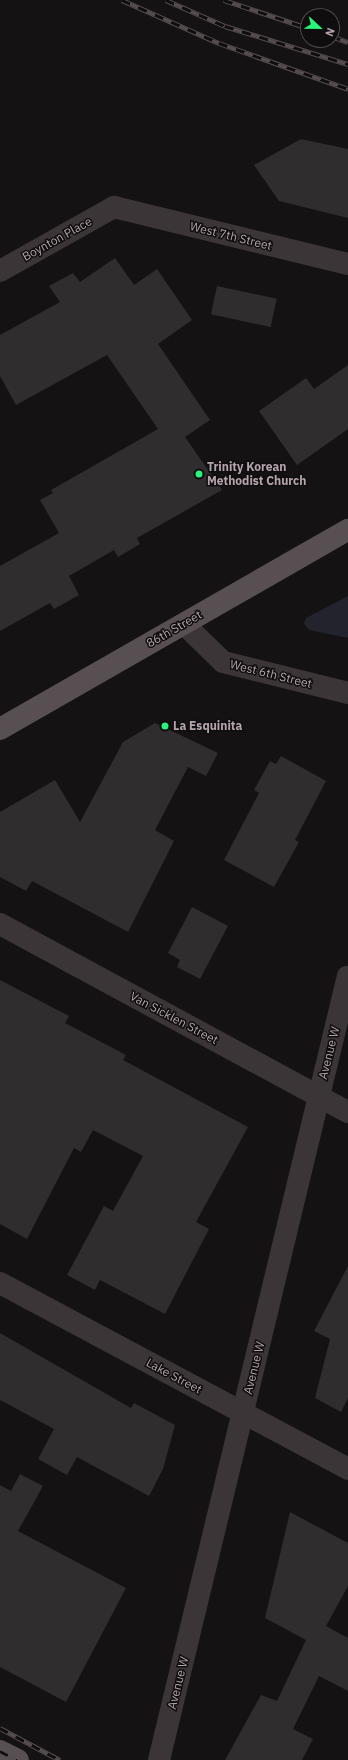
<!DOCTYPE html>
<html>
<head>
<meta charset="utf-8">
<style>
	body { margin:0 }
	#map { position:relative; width:348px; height:1760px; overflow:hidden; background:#141212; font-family:"IBM Plex Sans",sans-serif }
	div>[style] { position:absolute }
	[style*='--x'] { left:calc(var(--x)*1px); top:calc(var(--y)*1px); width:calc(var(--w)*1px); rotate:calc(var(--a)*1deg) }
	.green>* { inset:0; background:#22232c }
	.building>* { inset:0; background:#302d2e; transform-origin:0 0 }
	.minor>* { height:22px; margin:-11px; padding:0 11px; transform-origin:11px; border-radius:11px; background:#3b3537 }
	.major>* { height:22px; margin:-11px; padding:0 11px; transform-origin:11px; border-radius:11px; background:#584f53 }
	.rail>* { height:4.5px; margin-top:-2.25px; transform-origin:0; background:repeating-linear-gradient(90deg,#0f0d0d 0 9px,#564d52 0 18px); box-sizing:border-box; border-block:1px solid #564d52 }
	.dots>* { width:11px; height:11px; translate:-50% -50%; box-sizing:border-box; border:2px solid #0f0d0d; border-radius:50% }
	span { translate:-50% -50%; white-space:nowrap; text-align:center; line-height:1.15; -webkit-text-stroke:3px #0f0d0d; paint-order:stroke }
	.street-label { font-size:12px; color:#b5a3ad }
	.poi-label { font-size:12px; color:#b5a3ad; font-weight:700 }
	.left { translate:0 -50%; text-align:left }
	.north { position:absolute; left:300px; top:8px; width:40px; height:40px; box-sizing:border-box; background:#0f0d0d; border:1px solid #51494d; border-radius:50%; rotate:112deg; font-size:11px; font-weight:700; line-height:16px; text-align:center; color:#b5a3ad }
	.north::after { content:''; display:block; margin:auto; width:14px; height:18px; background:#2af47c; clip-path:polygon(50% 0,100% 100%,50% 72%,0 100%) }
</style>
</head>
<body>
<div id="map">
	<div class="green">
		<div style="clip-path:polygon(348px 596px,348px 638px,309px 630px,304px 624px,306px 618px)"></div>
	</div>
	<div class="building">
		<div style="clip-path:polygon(301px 139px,348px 149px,348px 218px,279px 201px,254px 165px)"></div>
		<div style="clip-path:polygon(115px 258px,134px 285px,157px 269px,192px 320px,158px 344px,210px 420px,185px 437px,222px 490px,137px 538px,140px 544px,118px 557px,114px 550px,69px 576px,79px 595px,54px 609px,50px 603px,0 631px,0 566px,59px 533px,40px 500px,53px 493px,51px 490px,158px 429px,107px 355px,16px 405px,0 376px,0 335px,60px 302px,49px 286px,73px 273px,80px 282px)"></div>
		<div style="left:217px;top:286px;width:61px;height:29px;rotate:12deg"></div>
		<div style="clip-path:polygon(348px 365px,348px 429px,297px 465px,259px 411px,306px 378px,314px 389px)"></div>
		<div style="clip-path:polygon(155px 723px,218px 753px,206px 776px,188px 767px,155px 830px,174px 841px,128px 932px,32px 881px,26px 891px,0 877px,0 812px,55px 780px,80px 822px,123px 742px)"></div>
		<div style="clip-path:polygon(281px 756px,326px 781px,295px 840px,299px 842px,274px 887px,224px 860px,259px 793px,254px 790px,270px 761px,276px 764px)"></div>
		<div style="clip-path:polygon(192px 907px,228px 926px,200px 979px,177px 967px,180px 960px,168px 953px)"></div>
		<div style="clip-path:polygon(0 980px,69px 1016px,65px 1023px,126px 1055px,123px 1060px,248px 1127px,196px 1222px,209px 1229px,165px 1314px,100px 1280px,95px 1290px,67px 1275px,104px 1206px,113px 1211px,143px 1156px,93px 1130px,81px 1152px,74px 1148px,27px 1239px,0 1224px)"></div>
		<div style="clip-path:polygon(348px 1266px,348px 1398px,341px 1412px,315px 1398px,330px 1339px,314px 1331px)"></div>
		<div style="clip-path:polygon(0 1333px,131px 1408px,134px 1403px,175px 1425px,163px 1469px,149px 1496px,77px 1457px,67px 1475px,38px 1459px,54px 1429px,0 1400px)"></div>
		<div style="clip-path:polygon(20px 1474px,43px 1486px,18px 1531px,126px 1588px,66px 1702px,0 1667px,0 1485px,11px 1491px)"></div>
		<div style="clip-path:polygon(290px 1512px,348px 1543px,348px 1586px,326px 1626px,348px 1638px,348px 1691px,319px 1676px,293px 1729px,313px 1739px,302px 1760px,225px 1760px,261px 1695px,277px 1701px,306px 1640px,265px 1618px)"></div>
	</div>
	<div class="minor">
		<div style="--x:0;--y:271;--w:131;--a:-29.3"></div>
		<div style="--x:114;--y:207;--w:241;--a:13.7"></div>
		<div style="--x:184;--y:624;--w:54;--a:44.3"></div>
		<div style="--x:223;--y:662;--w:129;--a:13.9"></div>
		<div style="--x:0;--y:924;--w:396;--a:28.4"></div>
		<div style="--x:0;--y:1283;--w:395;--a:28.1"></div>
		<div style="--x:159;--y:1760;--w:806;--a:-76.45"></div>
	</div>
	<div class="major">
		<div style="--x:0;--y:729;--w:401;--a:-29.8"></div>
		<div style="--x:0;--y:1751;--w:20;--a:27"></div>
	</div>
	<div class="rail">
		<div style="--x:122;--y:0;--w:106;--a:23.9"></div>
		<div style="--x:219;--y:43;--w:137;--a:19.6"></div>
		<div style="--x:166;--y:0;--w:64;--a:23.8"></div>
		<div style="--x:225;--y:26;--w:129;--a:17.2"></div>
		<div style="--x:224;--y:0;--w:89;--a:18.4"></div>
		<div style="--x:332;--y:36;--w:17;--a:21"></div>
		<div style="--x:0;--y:1728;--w:68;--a:28.1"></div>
		<div style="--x:0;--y:1751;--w:19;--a:28"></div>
	</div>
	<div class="dots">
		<div style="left:199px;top:474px;background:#2af47c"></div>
		<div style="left:165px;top:726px;background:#2af47c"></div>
	</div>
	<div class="street-label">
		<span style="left:231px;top:236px;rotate:14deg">West 7th Street</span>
		<span style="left:57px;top:239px;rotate:-29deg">Boynton Place</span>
		<span style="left:174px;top:629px;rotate:-30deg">86th Street</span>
		<span style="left:271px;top:674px;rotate:14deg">West 6th Street</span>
		<span style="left:174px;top:1018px;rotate:28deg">Van Sicklen Street</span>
		<span style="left:329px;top:1053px;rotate:-76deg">Avenue W</span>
		<span style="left:254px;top:1368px;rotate:-76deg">Avenue W</span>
		<span style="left:174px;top:1376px;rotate:28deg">Lake Street</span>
		<span style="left:178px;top:1683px;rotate:-76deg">Avenue W</span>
	</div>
	<div class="poi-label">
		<span class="left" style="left:207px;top:474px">Trinity Korean<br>Methodist Church</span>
		<span class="left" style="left:173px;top:726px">La Esquinita</span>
	</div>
	<div class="north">N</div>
</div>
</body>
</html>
